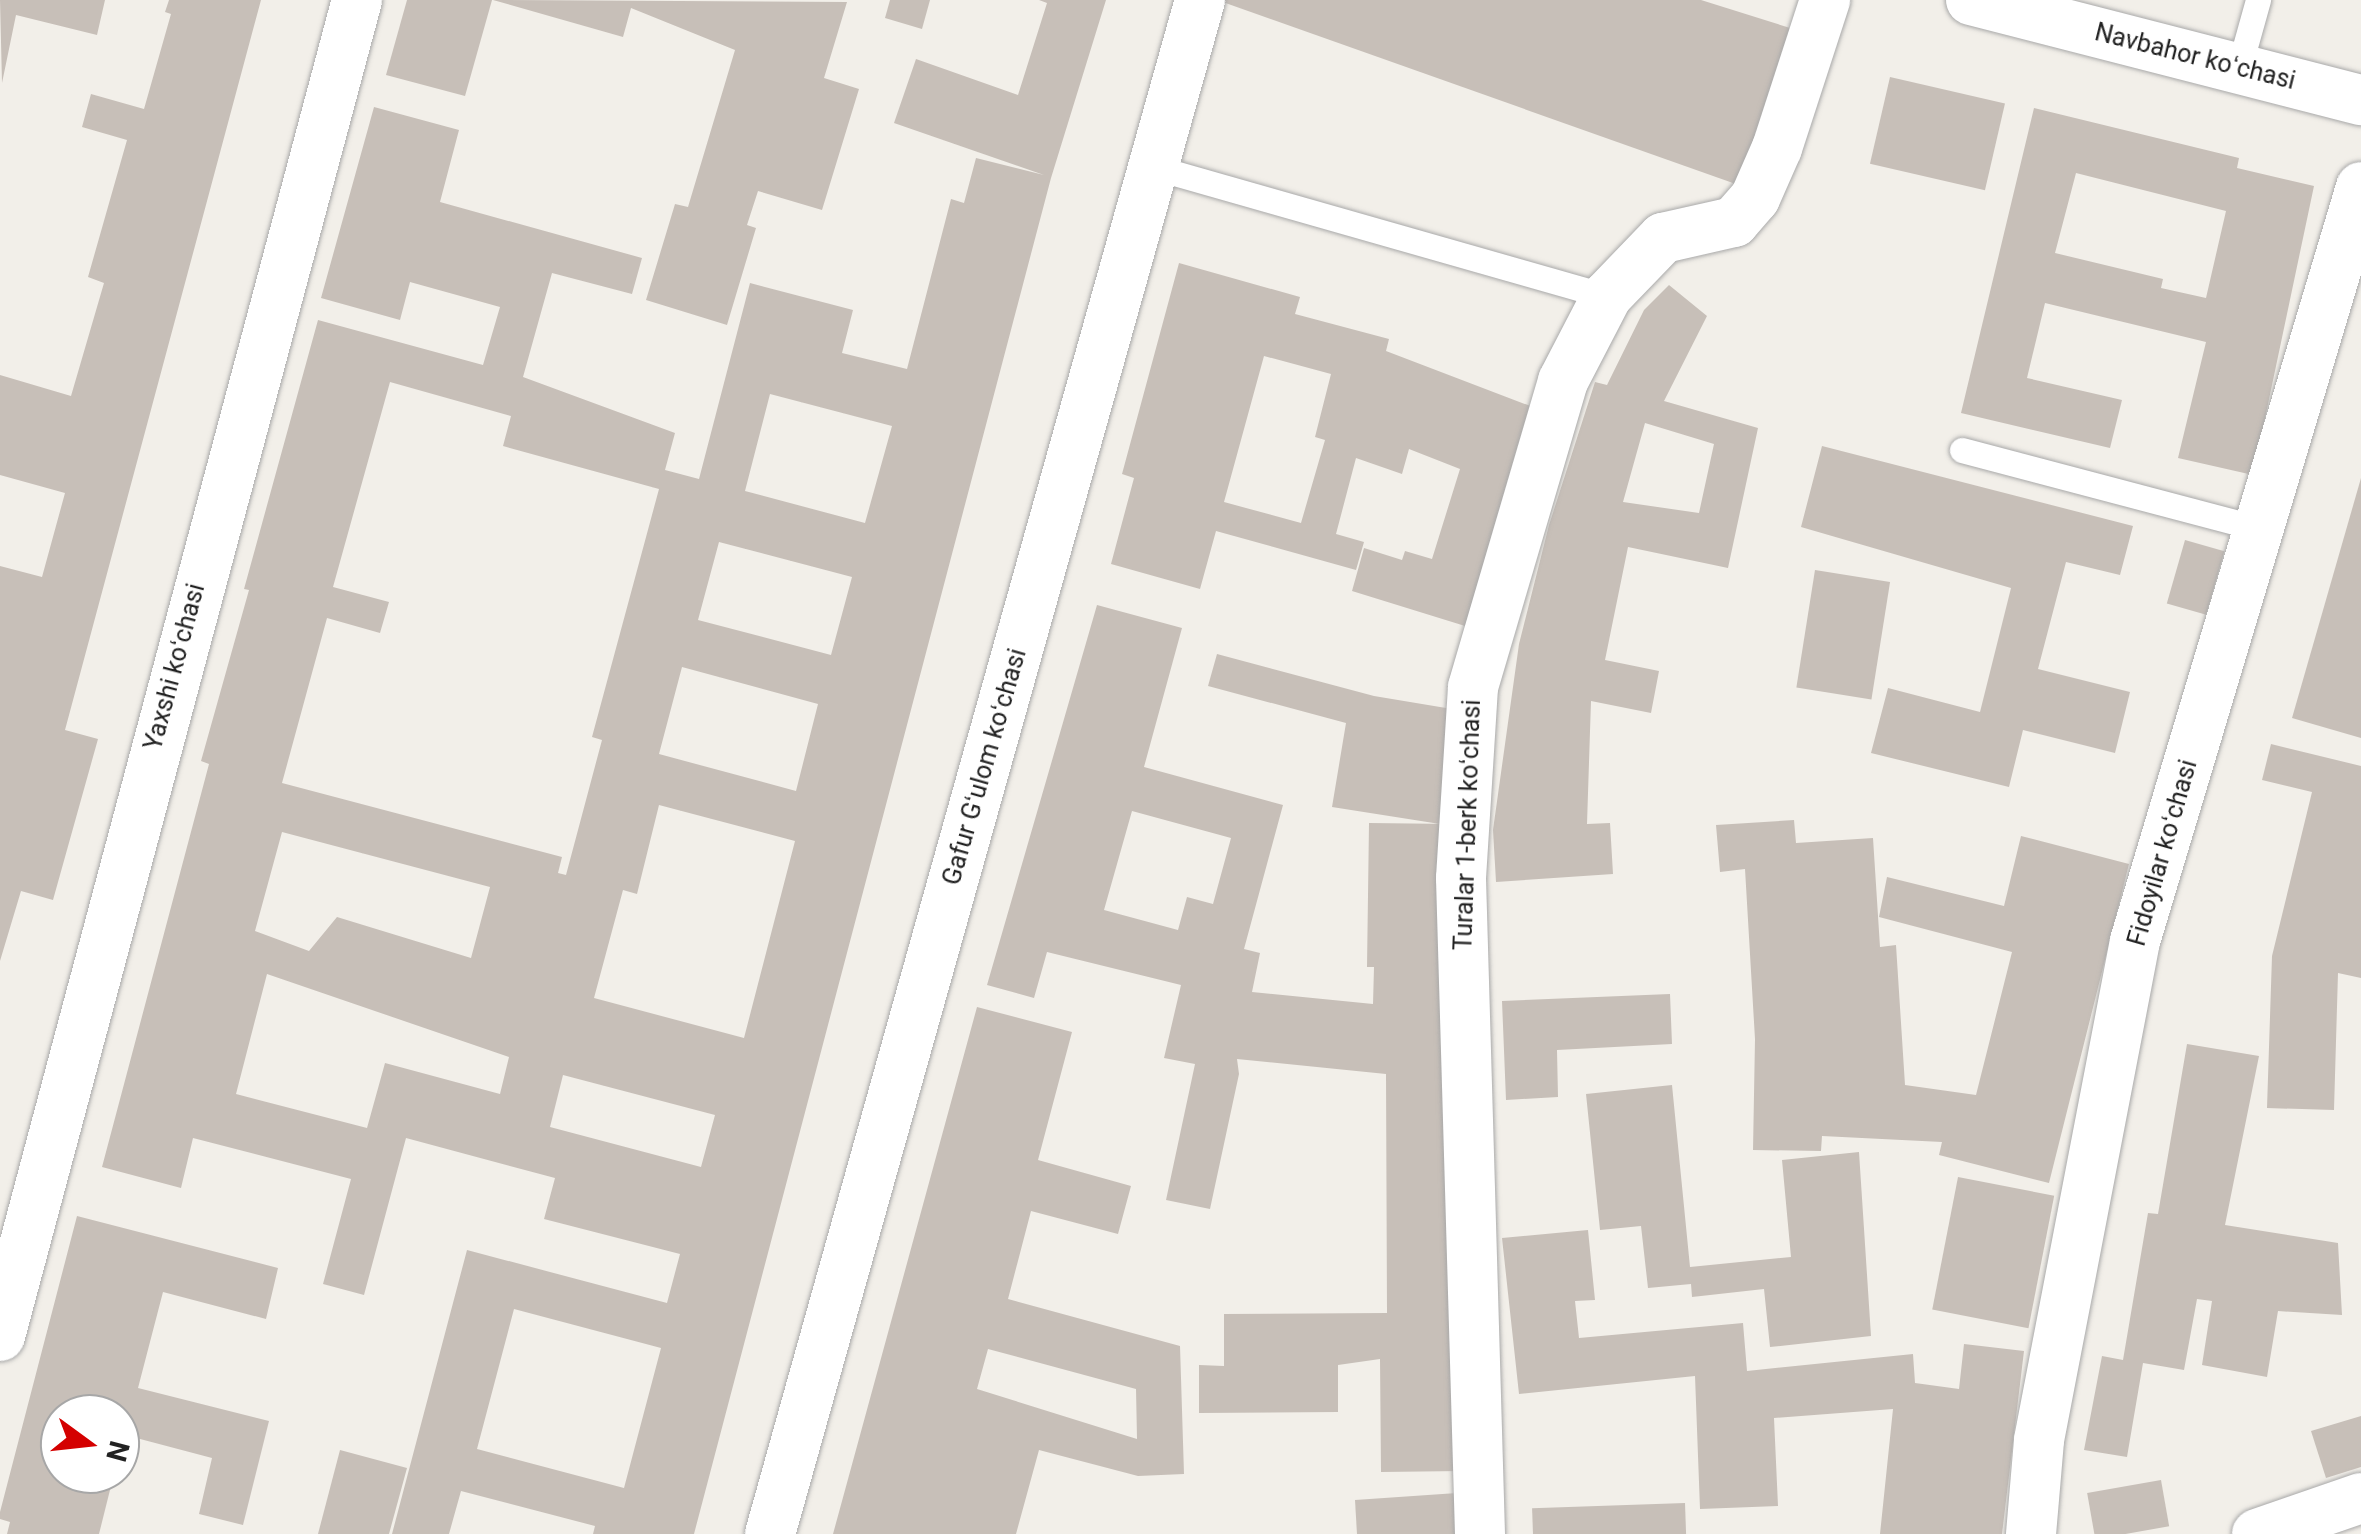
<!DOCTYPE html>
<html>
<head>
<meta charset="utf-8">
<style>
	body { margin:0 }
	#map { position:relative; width:2361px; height:1534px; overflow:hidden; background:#f2efe9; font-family:Roboto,sans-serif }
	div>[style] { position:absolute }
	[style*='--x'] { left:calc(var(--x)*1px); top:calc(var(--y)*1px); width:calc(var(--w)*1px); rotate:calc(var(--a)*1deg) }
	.building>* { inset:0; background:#c7bfb8; transform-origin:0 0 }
	.roads { filter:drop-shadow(0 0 2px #a9a9a9) drop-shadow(0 0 2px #a9a9a9) }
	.service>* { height:25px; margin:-12.5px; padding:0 12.5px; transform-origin:12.5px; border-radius:12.5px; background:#fff }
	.minor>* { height:50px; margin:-25px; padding:0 25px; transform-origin:25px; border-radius:25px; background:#fff }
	span { translate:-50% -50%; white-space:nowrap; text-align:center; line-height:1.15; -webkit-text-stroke:8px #fff; paint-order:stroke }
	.street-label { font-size:25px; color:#222 }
	.north { position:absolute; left:40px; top:1394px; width:100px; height:100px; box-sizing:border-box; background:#fff; border:2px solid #a7a7a7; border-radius:50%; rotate:105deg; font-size:28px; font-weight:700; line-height:40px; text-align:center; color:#222 }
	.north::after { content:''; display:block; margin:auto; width:35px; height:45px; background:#d40000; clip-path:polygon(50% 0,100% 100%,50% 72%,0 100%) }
</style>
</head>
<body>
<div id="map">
	<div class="building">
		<div style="clip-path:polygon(0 0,105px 0,97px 35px,16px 15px,2px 83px)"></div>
		<div style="clip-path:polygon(169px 0,261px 0,65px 730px,98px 739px,53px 900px,21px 891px,0 961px,0 566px,42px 577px,65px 493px,0 475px,0 375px,71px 396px,104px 283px,88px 277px,127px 140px,82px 127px,91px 94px,144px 109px,171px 14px,165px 12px)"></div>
		<div style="clip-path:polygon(407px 0,492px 0,465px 96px,386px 75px)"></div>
		<div style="clip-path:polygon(493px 0,847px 2px,824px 78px,859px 89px,822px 210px,758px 191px,747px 225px,756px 228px,727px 325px,646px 300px,675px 204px,688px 207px,735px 50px,631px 8px,623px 37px)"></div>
		<div style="clip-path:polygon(890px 0,930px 0,922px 29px,885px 18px)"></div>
		<div style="clip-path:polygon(evenodd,1039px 0,1106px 0,1051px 178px,694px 1534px,593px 1534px,595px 1526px,461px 1491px,449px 1534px,392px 1534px,467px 1250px,667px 1303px,680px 1254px,544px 1219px,555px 1178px,406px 1138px,364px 1295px,323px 1284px,351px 1179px,193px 1138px,181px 1188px,102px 1167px,209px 764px,201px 761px,249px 590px,244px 589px,318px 320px,483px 365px,500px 307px,410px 282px,400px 320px,321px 298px,374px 107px,459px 130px,440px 202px,642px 258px,632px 294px,552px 273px,523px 377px,675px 433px,665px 470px,699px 479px,750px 283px,853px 310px,842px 353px,907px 369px,951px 199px,964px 203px,976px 158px,1044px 175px,894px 123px,916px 59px,1018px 95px,1047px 3px,1039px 0,390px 382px,511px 416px,503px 446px,659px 489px,592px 737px,602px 740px,566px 875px,558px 873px,562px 857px,282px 783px,327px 618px,380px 633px,389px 602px,333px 587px,390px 382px,1039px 0,770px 394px,892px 426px,865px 523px,745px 491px,770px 394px,1039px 0,719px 542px,852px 577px,831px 655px,698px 620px,719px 542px,1039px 0,682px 667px,818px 704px,796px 791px,659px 754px,682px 667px,1039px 0,659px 805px,795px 841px,744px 1038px,594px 998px,623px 890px,637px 894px,659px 805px,1039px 0,282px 832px,490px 887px,471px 958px,337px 917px,309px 951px,255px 931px,282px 832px,1039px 0,267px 974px,509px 1057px,500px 1094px,385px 1063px,367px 1128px,236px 1094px,267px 974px,1039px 0,563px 1075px,715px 1115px,701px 1167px,550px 1127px,563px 1075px,1039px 0,514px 1309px,661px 1348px,624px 1488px,477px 1449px,514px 1309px)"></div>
		<div style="clip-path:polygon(1217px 0,1701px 0,1790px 28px,1747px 188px)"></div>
		<div style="left:1890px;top:77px;width:118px;height:89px;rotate:13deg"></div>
		<div style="clip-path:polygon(evenodd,2034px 108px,2239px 158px,2237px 168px,2314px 186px,2253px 475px,2178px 458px,2206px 342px,2045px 303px,2027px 378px,2122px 400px,2110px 448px,1961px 413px,2034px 108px,2076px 173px,2226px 211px,2206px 298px,2161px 288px,2163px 279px,2055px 253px,2076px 173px)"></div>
		<div style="clip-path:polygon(evenodd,1179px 263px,1300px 297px,1295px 314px,1389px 339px,1386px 351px,1546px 412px,1478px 630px,1352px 591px,1364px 548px,1402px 560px,1405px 551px,1432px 559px,1460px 469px,1409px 449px,1402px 474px,1356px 458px,1336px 534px,1364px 542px,1356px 570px,1216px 531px,1200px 589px,1111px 564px,1134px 478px,1122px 474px,1179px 263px,1264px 356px,1331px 374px,1315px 437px,1325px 440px,1301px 523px,1224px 502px,1264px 356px)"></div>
		<div style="clip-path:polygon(evenodd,1669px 285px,1707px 316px,1664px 401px,1758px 428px,1728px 568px,1628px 547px,1605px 660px,1659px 671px,1651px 713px,1591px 701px,1587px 824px,1610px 823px,1613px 874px,1496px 882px,1493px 830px,1519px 644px,1549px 525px,1595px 382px,1607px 385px,1644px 310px,1669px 285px,1645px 423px,1714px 444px,1699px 513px,1623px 502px,1645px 423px)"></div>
		<div style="clip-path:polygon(1822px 446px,2133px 526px,2120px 575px,2066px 562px,2038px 669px,2130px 692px,2115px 753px,2023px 730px,2009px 787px,1871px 753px,1888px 688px,1980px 712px,2011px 588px,1801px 527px)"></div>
		<div style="clip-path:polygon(2361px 478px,2361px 738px,2292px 718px)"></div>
		<div style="left:2185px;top:540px;width:41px;height:66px;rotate:16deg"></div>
		<div style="left:1815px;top:570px;width:76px;height:119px;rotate:9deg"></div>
		<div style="clip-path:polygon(evenodd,1097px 605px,1182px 628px,1144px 767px,1283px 805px,1244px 949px,1260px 953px,1252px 992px,1373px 1004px,1374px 967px,1367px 967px,1369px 823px,1453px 824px,1462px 1471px,1381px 1472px,1380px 1359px,1338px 1365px,1338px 1412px,1199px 1413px,1199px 1365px,1224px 1366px,1224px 1314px,1387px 1313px,1386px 1074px,1237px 1059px,1239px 1074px,1210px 1209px,1166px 1200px,1195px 1064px,1164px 1058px,1181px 985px,1047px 952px,1034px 998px,987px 985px,1097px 605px,1132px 811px,1231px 838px,1213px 904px,1187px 897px,1178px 930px,1104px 910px,1132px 811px)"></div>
		<div style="clip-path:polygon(1217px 654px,1374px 696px,1458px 710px,1440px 824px,1332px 807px,1346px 723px,1208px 686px)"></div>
		<div style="clip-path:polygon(2271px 744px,2361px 766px,2361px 978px,2338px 973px,2334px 1110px,2267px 1108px,2272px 956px,2312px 792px,2262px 780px)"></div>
		<div style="clip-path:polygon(1794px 820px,1796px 843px,1873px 838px,1880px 947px,1896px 945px,1905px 1085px,1976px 1095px,2012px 952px,1879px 917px,1887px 877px,2004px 906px,2021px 836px,2129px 864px,2049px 1183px,1939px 1155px,1942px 1142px,1822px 1136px,1821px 1151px,1753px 1150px,1755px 1039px,1745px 869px,1720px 872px,1716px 825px)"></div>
		<div style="clip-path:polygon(1670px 994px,1672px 1044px,1557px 1050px,1558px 1097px,1506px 1100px,1502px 1001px)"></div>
		<div style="clip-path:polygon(evenodd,977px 1007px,1072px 1032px,1038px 1160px,1131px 1186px,1118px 1234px,1031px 1211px,1008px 1299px,1180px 1346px,1184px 1474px,1138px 1476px,1039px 1450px,1016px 1534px,833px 1534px,977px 1007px,988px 1349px,1136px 1389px,1137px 1439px,977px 1389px,988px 1349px)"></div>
		<div style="clip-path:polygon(2187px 1044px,2259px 1056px,2225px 1225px,2338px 1243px,2342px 1315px,2278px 1311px,2267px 1377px,2202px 1365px,2212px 1301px,2197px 1299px,2184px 1370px,2143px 1363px,2127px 1457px,2084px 1450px,2102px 1356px,2123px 1360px,2148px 1213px,2158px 1214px)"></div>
		<div style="clip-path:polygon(1672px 1085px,1690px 1267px,1791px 1257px,1782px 1160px,1859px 1152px,1871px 1336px,1770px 1347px,1764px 1289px,1692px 1297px,1691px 1284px,1648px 1288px,1641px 1226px,1600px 1230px,1586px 1094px)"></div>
		<div style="left:1958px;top:1177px;width:98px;height:135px;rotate:11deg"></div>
		<div style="clip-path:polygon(77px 1216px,278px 1268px,266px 1319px,163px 1292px,138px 1388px,269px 1421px,243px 1525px,199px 1514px,212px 1458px,125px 1435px,120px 1447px,120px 1414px,60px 1414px,60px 1474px,114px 1474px,99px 1534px,7px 1534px,10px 1522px,0 1519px,0 1512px)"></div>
		<div style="clip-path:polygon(1588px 1230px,1595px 1300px,1575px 1301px,1579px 1338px,1743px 1323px,1747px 1371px,1913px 1354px,1915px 1383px,1959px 1389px,1964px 1344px,2024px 1351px,2002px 1534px,1880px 1534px,1893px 1409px,1774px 1418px,1778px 1506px,1700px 1509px,1695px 1376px,1519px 1394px,1502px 1238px)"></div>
		<div style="clip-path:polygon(2361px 1416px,2361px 1467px,2326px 1478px,2311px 1431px)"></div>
		<div style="clip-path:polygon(340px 1450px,407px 1468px,389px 1534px,318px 1534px)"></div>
		<div style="left:2161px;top:1480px;width:47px;height:75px;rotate:80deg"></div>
		<div style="clip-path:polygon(1457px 1493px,1459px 1534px,1357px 1534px,1355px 1500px)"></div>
		<div style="left:1685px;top:1503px;width:31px;height:153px;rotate:88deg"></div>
	</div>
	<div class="roads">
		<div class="service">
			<div style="--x:2239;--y:68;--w:71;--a:-74.4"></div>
			<div style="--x:1153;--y:167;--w:472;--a:15.9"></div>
			<div style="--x:1962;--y:450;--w:306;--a:14.8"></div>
		</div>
		<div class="minor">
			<div style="--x:1971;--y:0;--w:403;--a:14.4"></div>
			<div style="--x:0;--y:1336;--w:1383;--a:-75.04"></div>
			<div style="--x:770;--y:1534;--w:1593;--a:-74.34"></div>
			<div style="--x:1480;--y:1534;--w:656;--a:-91.66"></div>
			<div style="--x:1461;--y:878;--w:191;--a:-86.4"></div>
			<div style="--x:1473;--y:687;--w:319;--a:-73.6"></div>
			<div style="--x:1563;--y:381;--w:96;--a:-62.6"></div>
			<div style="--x:1607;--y:296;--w:81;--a:-46"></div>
			<div style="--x:1663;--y:238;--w:73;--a:-12.7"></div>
			<div style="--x:1734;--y:222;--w:32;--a:-49"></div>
			<div style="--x:1755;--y:198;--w:55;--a:-66.3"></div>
			<div style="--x:1777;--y:148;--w:156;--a:-72"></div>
			<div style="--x:2031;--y:1534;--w:94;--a:-85.1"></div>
			<div style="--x:2039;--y:1440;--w:508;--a:-79.11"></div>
			<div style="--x:2135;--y:941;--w:787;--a:-73.31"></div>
			<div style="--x:2257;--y:1534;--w:110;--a:-19.1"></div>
		</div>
	</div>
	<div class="street-label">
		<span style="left:2195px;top:57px;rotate:14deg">Navbahor koʻchasi</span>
		<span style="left:175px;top:667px;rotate:-75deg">Yaxshi koʻchasi</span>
		<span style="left:985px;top:767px;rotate:-74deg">Gafur Gʻulom koʻchasi</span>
		<span style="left:1468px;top:825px;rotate:-88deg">Turalar 1-berk koʻchasi</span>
		<span style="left:2163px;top:853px;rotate:-74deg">Fidoyilar koʻchasi</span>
	</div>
	<div class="north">N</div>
</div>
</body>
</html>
